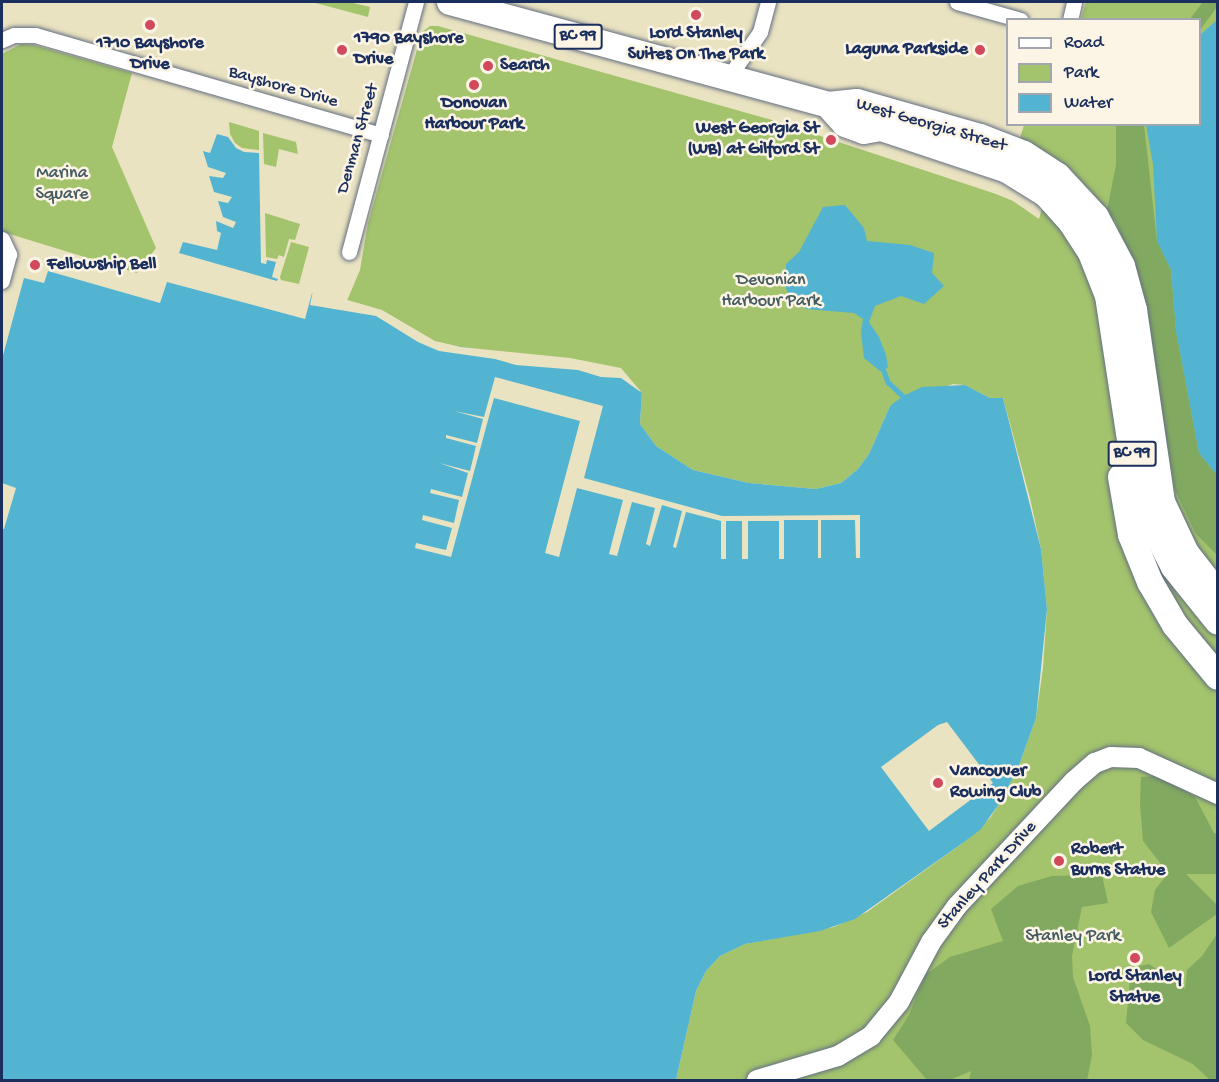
<!DOCTYPE html>
<html>
<head>
<meta charset="utf-8">
<style>
	body { margin:0 }
	#map { position:relative; width:1219px; height:1082px; overflow:hidden; background:#eae3c1; font-family:"Gochi Hand",sans-serif }
	div>[style] { position:absolute }
	[style*='--x'] { left:calc(var(--x)*1px); top:calc(var(--y)*1px); width:calc(var(--w)*1px); rotate:calc(var(--a)*1deg) }
	.green>* { inset:0; background:#a3c36c }
	.forest>* { inset:0; background:#82a960 }
	.water>* { inset:0; background:#53b4d1 }
	.pier>* { inset:0; background:#eae3c1 }
	.stream>* { height:4.5px; margin:-2.25px; padding:0 2.25px; transform-origin:2.25px; border-radius:2.25px; background:#53b4d1 }
	.roads { filter:drop-shadow(0 0 2px #636e81) drop-shadow(0 0 2px #636e81) }
	.street>* { height:15px; margin:-7.5px; padding:0 7.5px; transform-origin:7.5px; border-radius:7.5px; background:#fff }
	.secondary>* { height:20px; margin:-10px; padding:0 10px; transform-origin:10px; border-radius:10px; background:#fff }
	.highway>* { height:26px; margin:-13px; padding:0 13px; transform-origin:13px; border-radius:13px; background:#fff }
	.dots>* { width:16px; height:16px; translate:-50% -50%; box-sizing:border-box; border:3px solid #fcf5e5; border-radius:50% }
	span { translate:-50% -50%; white-space:nowrap; text-align:center; line-height:1.15; -webkit-text-stroke:5px #fcf5e5; paint-order:stroke }
	.shield-label span { padding:2px 4px; background:#fcf5e5; border:2px solid; border-radius:4px; -webkit-text-stroke-width:0 }
	.shield-label { font-size:16px; color:#1b2f5e; font-weight:700 }
	.poi-label { font-size:18px; color:#1b2f5e; font-weight:700 }
	.left { translate:0 -50%; text-align:left }
	.right { translate:-100% -50%; text-align:right }
	.street-label { font-size:18px; color:#1b2f5e }
	.park-label { font-size:18px; color:#445b62 }
	.frame { position:absolute; inset:0; border:3px solid #1b2f5e; pointer-events:none }
	.legend { position:absolute; left:1006px; top:18px; width:195px; height:108px; box-sizing:border-box; background:#fcf5e5; border:2px solid #a2a6af; margin:0; padding:8px 10px; list-style:none; font-size:18px; color:#1b2f5e }
	.legend li { display:flex; align-items:center; gap:12px; height:30px }
	.legend b { width:30px; border:2px solid #a2a6af }
</style>
</head>
<body>
<div id="map">
	<div class="green">
		<div style="clip-path:polygon(312px 2px,349px 2px,370px 7px,368px 17px)"></div>
		<div style="clip-path:polygon(1086px 2px,1217px 2px,1217px 1080px,676px 1080px,696px 991px,706px 971px,720px 956px,745px 944px,834px 927px,867px 912px,967px 840px,990px 818px,999px 804px,1018px 768px,1036px 718px,1043px 668px,1047px 609px,1041px 549px,1030px 498px,1003px 398px,990px 398px,965px 385px,953px 384px,890px 406px,869px 454px,858px 469px,841px 483px,816px 489px,749px 483px,693px 470px,656px 446px,640px 424px,642px 392px,435px 343px,346px 303px,360px 270px,368px 223px,422px 32px,430px 26px,438px 26px,772px 120px,996px 194px,1013px 201px,1039px 219px,1056px 159px,1020px 138px,1024px 125px,1200px 124px,1200px 20px,1081px 19px)"></div>
		<div style="clip-path:polygon(21px 44px,34px 45px,132px 73px,112px 147px,156px 248px,137px 273px,3px 232px,2px 54px)"></div>
		<div style="clip-path:polygon(229px 122px,259px 131px,259px 150px,242px 148px,235px 143px,230px 134px)"></div>
		<div style="clip-path:polygon(263px 133px,296px 142px,298px 154px,279px 149px,276px 167px,264px 164px)"></div>
		<div style="clip-path:polygon(265px 213px,300px 224px,295px 240px,289px 239px,284px 257px,279px 255px,277px 259px,266px 257px)"></div>
		<div style="clip-path:polygon(291px 242px,309px 247px,299px 284px,281px 280px,280px 277px)"></div>
	</div>
	<div class="forest">
		<div style="clip-path:polygon(1203px 2px,1217px 2px,1217px 7px,1200px 30px,1200px 20px,1190px 19px)"></div>
		<div style="clip-path:polygon(1116px 125px,1144px 125px,1157px 241px,1171px 270px,1176px 331px,1199px 453px,1217px 475px,1217px 555px,1196px 534px,1175px 490px,1141px 286px,1116px 222px,1107px 210px,1116px 165px)"></div>
		<div style="clip-path:polygon(1158px 776px,1195px 797px,1214px 833px,1217px 834px,1217px 874px,1186px 874px,1217px 905px,1217px 914px,1169px 948px,1151px 912px,1155px 890px,1168px 873px,1143px 841px,1140px 804px,1141px 777px)"></div>
		<div style="clip-path:polygon(1102px 875px,1108px 903px,1082px 907px,1072px 956px,1073px 977px,1090px 1026px,1092px 1055px,1087px 1080px,969px 1080px,971px 1071px,950px 1080px,927px 1080px,893px 1040px,909px 1015px,925px 975px,950px 957px,1003px 941px,991px 909px,1018px 886px,1052px 876px)"></div>
		<div style="clip-path:polygon(1217px 934px,1217px 1080px,1210px 1080px,1193px 1064px,1143px 1040px,1126px 1023px,1131px 968px,1149px 964px,1185px 989px,1187px 970px,1202px 956px)"></div>
	</div>
	<div class="water">
		<div style="clip-path:polygon(1217px 20px,1217px 475px,1199px 453px,1176px 331px,1171px 270px,1157px 241px,1153px 164px,1146px 125px,1200px 124px,1200px 35px)"></div>
		<div style="clip-path:polygon(217px 134px,228px 137px,236px 148px,244px 152px,259px 153px,261px 263px,266px 264px,267px 260px,276px 262px,272px 277px,278px 279px,277px 281px,179px 253px,183px 242px,217px 250px,221px 233px,217px 231px,216px 221px,233px 228px,236px 222px,223px 217px,218px 201px,228px 203px,232px 197px,214px 192px,209px 176px,223px 178px,226px 173px,208px 167px,203px 151px,210px 153px)"></div>
		<div style="clip-path:polygon(845px 205px,864px 228px,867px 241px,910px 245px,934px 253px,932px 273px,944px 286px,924px 304px,901px 296px,875px 306px,869px 322px,879px 337px,886px 355px,888px 367px,884px 371px,880px 371px,864px 358px,861px 332px,863px 319px,854px 313px,806px 309px,790px 299px,786px 288px,786px 264px,799px 252px,823px 207px)"></div>
		<div style="clip-path:polygon(48px 271px,160px 303px,167px 282px,305px 319px,312px 293px,381px 312px,435px 343px,608px 368px,642px 392px,640px 424px,656px 446px,693px 470px,749px 483px,816px 489px,841px 483px,858px 469px,869px 454px,890px 406px,903px 396px,922px 387px,965px 385px,990px 398px,1003px 398px,1041px 549px,1047px 609px,1036px 718px,1018px 768px,999px 804px,981px 829px,967px 840px,855px 919px,820px 931px,745px 944px,720px 956px,706px 971px,696px 991px,676px 1080px,2px 1080px,2px 359px,24px 278px,44px 283px)"></div>
	</div>
	<div class="pier">
		<div style="clip-path:polygon(313px 290px,382px 310px,435px 341px,461px 347px,570px 358px,621px 368px,642px 393px,621px 378px,601px 377px,578px 370px,516px 365px,495px 359px,439px 351px,418px 342px,376px 316px,310px 305px)"></div>
		<div style="clip-path:polygon(495px 377px,603px 406px,584px 478px,722px 516px,860px 515px,860px 558px,856px 558px,855px 520px,821px 520px,821px 558px,818px 558px,818px 520px,784px 520px,784px 559px,779px 559px,779px 521px,748px 521px,748px 559px,742px 559px,742px 521px,726px 521px,726px 559px,721px 559px,721px 521px,686px 512px,676px 548px,673px 547px,682px 511px,662px 505px,650px 546px,646px 544px,655px 508px,632px 502px,617px 556px,609px 554px,623px 500px,577px 488px,559px 557px,545px 553px,580px 421px,494px 398px,451px 557px,415px 548px,416px 543px,446px 550px,452px 528px,422px 520px,423px 515px,454px 523px,459px 500px,430px 493px,431px 489px,462px 497px,468px 473px,439px 463px,470px 471px,476px 446px,446px 438px,446px 435px,477px 443px,483px 419px,454px 411px,484px 417px)"></div>
		<div style="clip-path:polygon(2px 483px,16px 488px,4px 529px,2px 529px)"></div>
		<div style="clip-path:polygon(947px 722px,993px 783px,929px 831px,881px 767px,938px 725px)"></div>
	</div>
	<div class="stream">
		<div style="--x:884;--y:371;--w:12;--a:70"></div>
		<div style="--x:888;--y:382;--w:21;--a:43"></div>
	</div>
	<div class="roads">
		<div class="street">
			<div style="--x:957;--y:2;--w:66;--a:15.7"></div>
			<div style="--x:1070;--y:20;--w:18;--a:-77"></div>
			<div style="--x:2;--y:40;--w:13;--a:-23"></div>
			<div style="--x:14;--y:35;--w:21;--a:0"></div>
			<div style="--x:35;--y:35;--w:360;--a:16.1"></div>
			<div style="--x:728;--y:78;--w:56;--a:-55.2"></div>
			<div style="--x:760;--y:32;--w:31;--a:-75"></div>
			<div style="--x:2;--y:239;--w:17;--a:65"></div>
			<div style="--x:9;--y:254;--w:28;--a:105"></div>
			<div style="--x:349;--y:252;--w:259;--a:-75"></div>
		</div>
		<div class="secondary">
			<div style="--x:757;--y:1080;--w:84;--a:-16.5"></div>
			<div style="--x:838;--y:1056;--w:39;--a:-31"></div>
			<div style="--x:871;--y:1036;--w:44;--a:-50.5"></div>
			<div style="--x:899;--y:1002;--w:68;--a:-61.9"></div>
			<div style="--x:931;--y:942;--w:44;--a:-54.2"></div>
			<div style="--x:957;--y:906;--w:171;--a:-46.9"></div>
			<div style="--x:1074;--y:781;--w:28;--a:-41"></div>
			<div style="--x:1095;--y:763;--w:17;--a:-21"></div>
			<div style="--x:1111;--y:757;--w:28;--a:2"></div>
			<div style="--x:1139;--y:758;--w:87;--a:24.5"></div>
		</div>
		<div class="highway">
			<div style="--x:450;--y:2;--w:392;--a:15.2"></div>
			<div style="--x:828;--y:105;--w:29;--a:-6"></div>
			<div style="--x:857;--y:102;--w:128;--a:15.9"></div>
			<div style="--x:980;--y:137;--w:47;--a:21.1"></div>
			<div style="--x:1024;--y:154;--w:40;--a:32.9"></div>
			<div style="--x:1058;--y:176;--w:56;--a:47.2"></div>
			<div style="--x:1096;--y:217;--w:55;--a:62"></div>
			<div style="--x:1122;--y:266;--w:46;--a:74.7"></div>
			<div style="--x:1134;--y:310;--w:194;--a:81.7"></div>
			<div style="--x:1162;--y:502;--w:56;--a:64.8"></div>
			<div style="--x:1186;--y:553;--w:52;--a:52"></div>
			<div style="--x:828;--y:105;--w:25;--a:48"></div>
			<div style="--x:845;--y:124;--w:20;--a:20"></div>
			<div style="--x:864;--y:131;--w:17;--a:-10"></div>
			<div style="--x:881;--y:128;--w:133;--a:18.4"></div>
			<div style="--x:1007;--y:170;--w:46;--a:31.6"></div>
			<div style="--x:1046;--y:194;--w:38;--a:48"></div>
			<div style="--x:1071;--y:222;--w:37;--a:57"></div>
			<div style="--x:1091;--y:253;--w:46;--a:68.4"></div>
			<div style="--x:1108;--y:296;--w:178;--a:81.3"></div>
			<div style="--x:1135;--y:472;--w:38;--a:76"></div>
			<div style="--x:1144;--y:509;--w:65;--a:62.7"></div>
			<div style="--x:1174;--y:567;--w:70;--a:51.3"></div>
			<div style="--x:1121;--y:477;--w:59;--a:80.2"></div>
			<div style="--x:1131;--y:535;--w:51;--a:68"></div>
			<div style="--x:1150;--y:582;--w:50;--a:59.8"></div>
			<div style="--x:1175;--y:625;--w:67;--a:50.4"></div>
		</div>
	</div>
	<div class="dots">
		<div style="left:696px;top:15px;background:#d1495b"></div>
		<div style="left:150px;top:25px;background:#d1495b"></div>
		<div style="left:342px;top:50px;background:#d1495b"></div>
		<div style="left:980px;top:50px;background:#d1495b"></div>
		<div style="left:488px;top:66px;background:#d1495b"></div>
		<div style="left:474px;top:85px;background:#d1495b"></div>
		<div style="left:831px;top:140px;background:#d1495b"></div>
		<div style="left:35px;top:265px;background:#d1495b"></div>
		<div style="left:938px;top:783px;background:#d1495b"></div>
		<div style="left:1059px;top:861px;background:#d1495b"></div>
		<div style="left:1135px;top:958px;background:#d1495b"></div>
	</div>
	<div class="shield-label">
		<span style="left:578px;top:37px">BC 99</span>
		<span style="left:1132px;top:454px">BC 99</span>
	</div>
	<div class="poi-label">
		<span style="left:696px;top:45px">Lord Stanley<br>Suites On The Park</span>
		<span class="left" style="left:354px;top:50px">1790 Bayshore<br>Drive</span>
		<span style="left:150px;top:55px">1710 Bayshore<br>Drive</span>
		<span class="right" style="left:968px;top:50px">Laguna Parkside</span>
		<span class="left" style="left:500px;top:66px">Search</span>
		<span style="left:474px;top:115px">Donovan<br>Harbour Park</span>
		<span class="right" style="left:819px;top:140px">West Georgia St<br>(WB) at Gilford St</span>
		<span class="left" style="left:47px;top:265px">Fellowship Bell</span>
		<span class="left" style="left:950px;top:783px">Vancouver<br>Rowing Club</span>
		<span class="left" style="left:1071px;top:861px">Robert<br>Burns Statue</span>
		<span style="left:1135px;top:988px">Lord Stanley<br>Statue</span>
	</div>
	<div class="street-label">
		<span style="left:283px;top:88px;rotate:16deg">Bayshore Drive</span>
		<span style="left:931px;top:126px;rotate:16deg">West Georgia Street</span>
		<span style="left:359px;top:139px;rotate:-74deg">Denman Street</span>
		<span style="left:988px;top:876px;rotate:-48deg">Stanley Park Drive</span>
	</div>
	<div class="park-label">
		<span style="left:62px;top:185px">Marina<br>Square</span>
		<span style="left:771px;top:292px">Devonian<br>Harbour Park</span>
		<span style="left:1073px;top:937px">Stanley Park</span>
	</div>
	<div class="frame"></div>
	<ul class="legend">
	<li><b style="height:8px;background:#fff"></b>Road</li>
	<li><b style="height:16px;background:#a3c36c"></b>Park</li>
	<li><b style="height:16px;background:#53b4d1"></b>Water</li>
	</ul>
</div>
</body>
</html>
